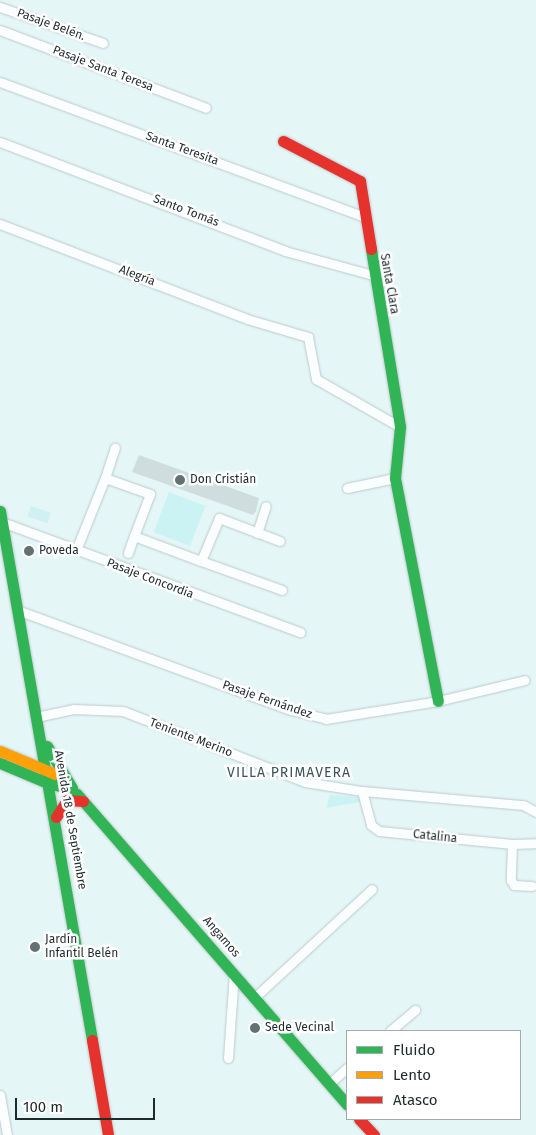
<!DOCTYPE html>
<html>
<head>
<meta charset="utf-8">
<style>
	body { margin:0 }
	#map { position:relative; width:536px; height:1135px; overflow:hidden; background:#e5f6f7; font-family:"Fira Sans",sans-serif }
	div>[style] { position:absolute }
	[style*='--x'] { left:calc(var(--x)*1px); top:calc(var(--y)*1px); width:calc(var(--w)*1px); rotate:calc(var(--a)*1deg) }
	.built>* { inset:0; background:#d1f0f1; transform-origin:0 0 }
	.green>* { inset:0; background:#cbf3f4; transform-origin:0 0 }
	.building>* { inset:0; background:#cfddde }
	.roads { filter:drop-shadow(0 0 1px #bcc9ca) drop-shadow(0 0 1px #bcc9ca) }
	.street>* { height:9px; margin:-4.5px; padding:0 4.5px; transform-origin:4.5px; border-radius:4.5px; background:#fbfefe }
	.fast>* { height:11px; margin:-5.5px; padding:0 5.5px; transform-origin:5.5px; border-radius:5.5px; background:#30b455 }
	.slow>* { height:11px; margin:-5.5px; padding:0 5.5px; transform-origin:5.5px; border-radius:5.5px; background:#ff9f0a }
	.jam>* { height:11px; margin:-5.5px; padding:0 5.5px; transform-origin:5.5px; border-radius:5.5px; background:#e5322d }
	.dots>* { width:14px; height:14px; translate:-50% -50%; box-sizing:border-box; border:2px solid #fff; border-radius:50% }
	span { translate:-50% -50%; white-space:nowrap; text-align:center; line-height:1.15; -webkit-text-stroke:5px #fff; paint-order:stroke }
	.street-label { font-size:12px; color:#1e2a2b }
	.poi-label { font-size:12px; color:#1e2a2b }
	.left { translate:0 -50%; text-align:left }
	.neighbourhood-label { font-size:14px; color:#3a5658; letter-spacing:1px }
	.legend { position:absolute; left:346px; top:1030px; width:175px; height:90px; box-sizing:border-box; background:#fff; border:1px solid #a5aaaa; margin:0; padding:6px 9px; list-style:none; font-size:15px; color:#1e2a2b }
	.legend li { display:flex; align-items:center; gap:10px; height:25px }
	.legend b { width:25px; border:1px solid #a5aaaa }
	.scale { position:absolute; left:15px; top:1098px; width:140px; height:22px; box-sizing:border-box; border:2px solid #1e2a2b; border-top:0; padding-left:6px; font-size:15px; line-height:18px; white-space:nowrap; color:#1e2a2b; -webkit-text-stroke:4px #fff; paint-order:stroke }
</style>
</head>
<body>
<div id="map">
	<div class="built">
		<div style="left:31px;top:506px;width:21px;height:11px;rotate:19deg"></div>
	</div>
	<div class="green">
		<div style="left:169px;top:492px;width:39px;height:43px;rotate:21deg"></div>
		<div style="clip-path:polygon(330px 795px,359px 797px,360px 802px,326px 808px)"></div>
	</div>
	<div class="building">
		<div style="clip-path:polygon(139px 455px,259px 498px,256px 511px,253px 515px,132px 472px)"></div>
	</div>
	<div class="roads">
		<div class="street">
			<div style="--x:0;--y:7;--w:109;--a:19.3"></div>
			<div style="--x:0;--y:30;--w:220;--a:20.7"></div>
			<div style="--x:0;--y:82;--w:389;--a:20.3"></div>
			<div style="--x:0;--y:142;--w:305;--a:20.9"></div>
			<div style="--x:285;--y:251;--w:91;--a:15.3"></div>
			<div style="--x:0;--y:224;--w:265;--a:21"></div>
			<div style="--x:247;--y:319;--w:64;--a:16.4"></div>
			<div style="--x:308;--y:337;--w:43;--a:79.2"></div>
			<div style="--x:316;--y:379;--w:97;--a:29.7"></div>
			<div style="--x:105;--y:478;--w:32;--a:-72"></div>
			<div style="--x:347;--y:488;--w:49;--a:-11.8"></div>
			<div style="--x:2;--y:522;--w:318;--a:20.3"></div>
			<div style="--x:257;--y:533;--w:28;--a:-72"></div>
			<div style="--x:76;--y:550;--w:78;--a:-68.1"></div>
			<div style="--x:105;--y:478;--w:48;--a:19.6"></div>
			<div style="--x:150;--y:494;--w:45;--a:110.9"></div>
			<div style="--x:134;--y:536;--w:72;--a:20.5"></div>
			<div style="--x:201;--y:561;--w:47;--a:-67.3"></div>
			<div style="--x:219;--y:518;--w:65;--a:20.7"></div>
			<div style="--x:128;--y:553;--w:18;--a:-71"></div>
			<div style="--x:201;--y:561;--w:86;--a:19.7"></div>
			<div style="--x:17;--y:610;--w:292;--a:20.1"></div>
			<div style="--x:291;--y:710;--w:36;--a:14"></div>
			<div style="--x:326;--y:719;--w:113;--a:-9.1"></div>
			<div style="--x:438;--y:701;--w:89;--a:-13.6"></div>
			<div style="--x:36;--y:717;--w:38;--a:-12"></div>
			<div style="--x:73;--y:709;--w:50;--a:2.3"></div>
			<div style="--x:123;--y:711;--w:195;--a:21.3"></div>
			<div style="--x:305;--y:782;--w:58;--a:9"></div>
			<div style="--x:362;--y:791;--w:162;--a:5"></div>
			<div style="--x:523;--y:805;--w:15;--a:28"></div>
			<div style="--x:362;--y:791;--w:35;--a:75"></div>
			<div style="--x:371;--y:825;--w:10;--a:37"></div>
			<div style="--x:379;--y:831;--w:134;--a:5.6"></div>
			<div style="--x:512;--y:844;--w:24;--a:-2"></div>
			<div style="--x:512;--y:844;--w:36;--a:92"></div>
			<div style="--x:511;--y:880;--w:6;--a:59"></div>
			<div style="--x:514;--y:885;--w:18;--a:3"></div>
			<div style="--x:255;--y:997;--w:159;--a:-42.7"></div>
			<div style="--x:390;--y:1031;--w:33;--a:-40"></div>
			<div style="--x:228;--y:1058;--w:85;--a:-86"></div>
			<div style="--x:329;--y:1084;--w:24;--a:-42"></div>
			<div style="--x:0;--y:1095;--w:41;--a:80.1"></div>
		</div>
		<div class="fast">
			<div style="--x:371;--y:249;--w:180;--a:80.7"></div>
			<div style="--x:400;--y:427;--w:51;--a:95.6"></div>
			<div style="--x:395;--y:478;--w:227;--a:79.1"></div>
			<div style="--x:0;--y:511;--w:537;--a:80.13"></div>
			<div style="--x:47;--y:746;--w:49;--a:59.2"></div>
			<div style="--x:0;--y:763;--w:54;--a:22.8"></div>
			<div style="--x:50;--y:784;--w:22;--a:10"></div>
			<div style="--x:77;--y:794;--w:412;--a:49"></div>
		</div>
		<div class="slow">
			<div style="--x:0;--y:751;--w:60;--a:22.7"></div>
		</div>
		<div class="jam">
			<div style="--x:283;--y:141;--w:87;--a:27.5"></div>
			<div style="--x:360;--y:181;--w:69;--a:80.8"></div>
			<div style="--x:56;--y:817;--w:20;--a:-57"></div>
			<div style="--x:67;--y:800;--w:16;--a:4"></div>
			<div style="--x:92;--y:1040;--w:96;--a:80.4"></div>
			<div style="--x:359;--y:1119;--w:22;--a:47"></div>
		</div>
	</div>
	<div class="dots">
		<div style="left:180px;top:480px;background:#647172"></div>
		<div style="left:29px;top:551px;background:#647172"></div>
		<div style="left:35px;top:947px;background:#647172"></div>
		<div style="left:255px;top:1028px;background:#647172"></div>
	</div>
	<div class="street-label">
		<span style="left:51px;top:25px;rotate:20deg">Pasaje Belén.</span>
		<span style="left:103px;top:69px;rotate:21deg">Pasaje Santa Teresa</span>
		<span style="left:182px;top:149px;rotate:20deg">Santa Teresita</span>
		<span style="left:186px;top:211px;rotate:21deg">Santo Tomás</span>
		<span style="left:137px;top:276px;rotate:21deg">Alegría</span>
		<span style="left:389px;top:284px;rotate:80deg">Santa Clara</span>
		<span style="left:150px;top:579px;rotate:21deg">Pasaje Concordia</span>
		<span style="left:267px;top:700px;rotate:19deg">Pasaje Fernández</span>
		<span style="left:191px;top:738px;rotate:21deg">Teniente Merino</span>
		<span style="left:70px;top:820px;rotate:80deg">Avenida 18 de Septiembre</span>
		<span style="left:435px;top:837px;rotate:6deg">Catalina</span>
		<span style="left:221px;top:937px;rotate:49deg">Angamos</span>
	</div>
	<div class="poi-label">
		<span class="left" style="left:190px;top:480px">Don Cristián</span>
		<span class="left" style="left:39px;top:551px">Poveda</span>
		<span class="left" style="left:45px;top:947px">Jardín<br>Infantil Belén</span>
		<span class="left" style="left:265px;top:1028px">Sede Vecinal</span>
	</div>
	<div class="neighbourhood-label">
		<span style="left:289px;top:773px">VILLA PRIMAVERA</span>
	</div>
	<ul class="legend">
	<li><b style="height:6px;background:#30b455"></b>Fluido</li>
	<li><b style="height:6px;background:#ff9f0a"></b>Lento</li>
	<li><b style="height:6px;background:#e5322d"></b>Atasco</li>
	</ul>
	<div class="scale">100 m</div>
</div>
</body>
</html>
